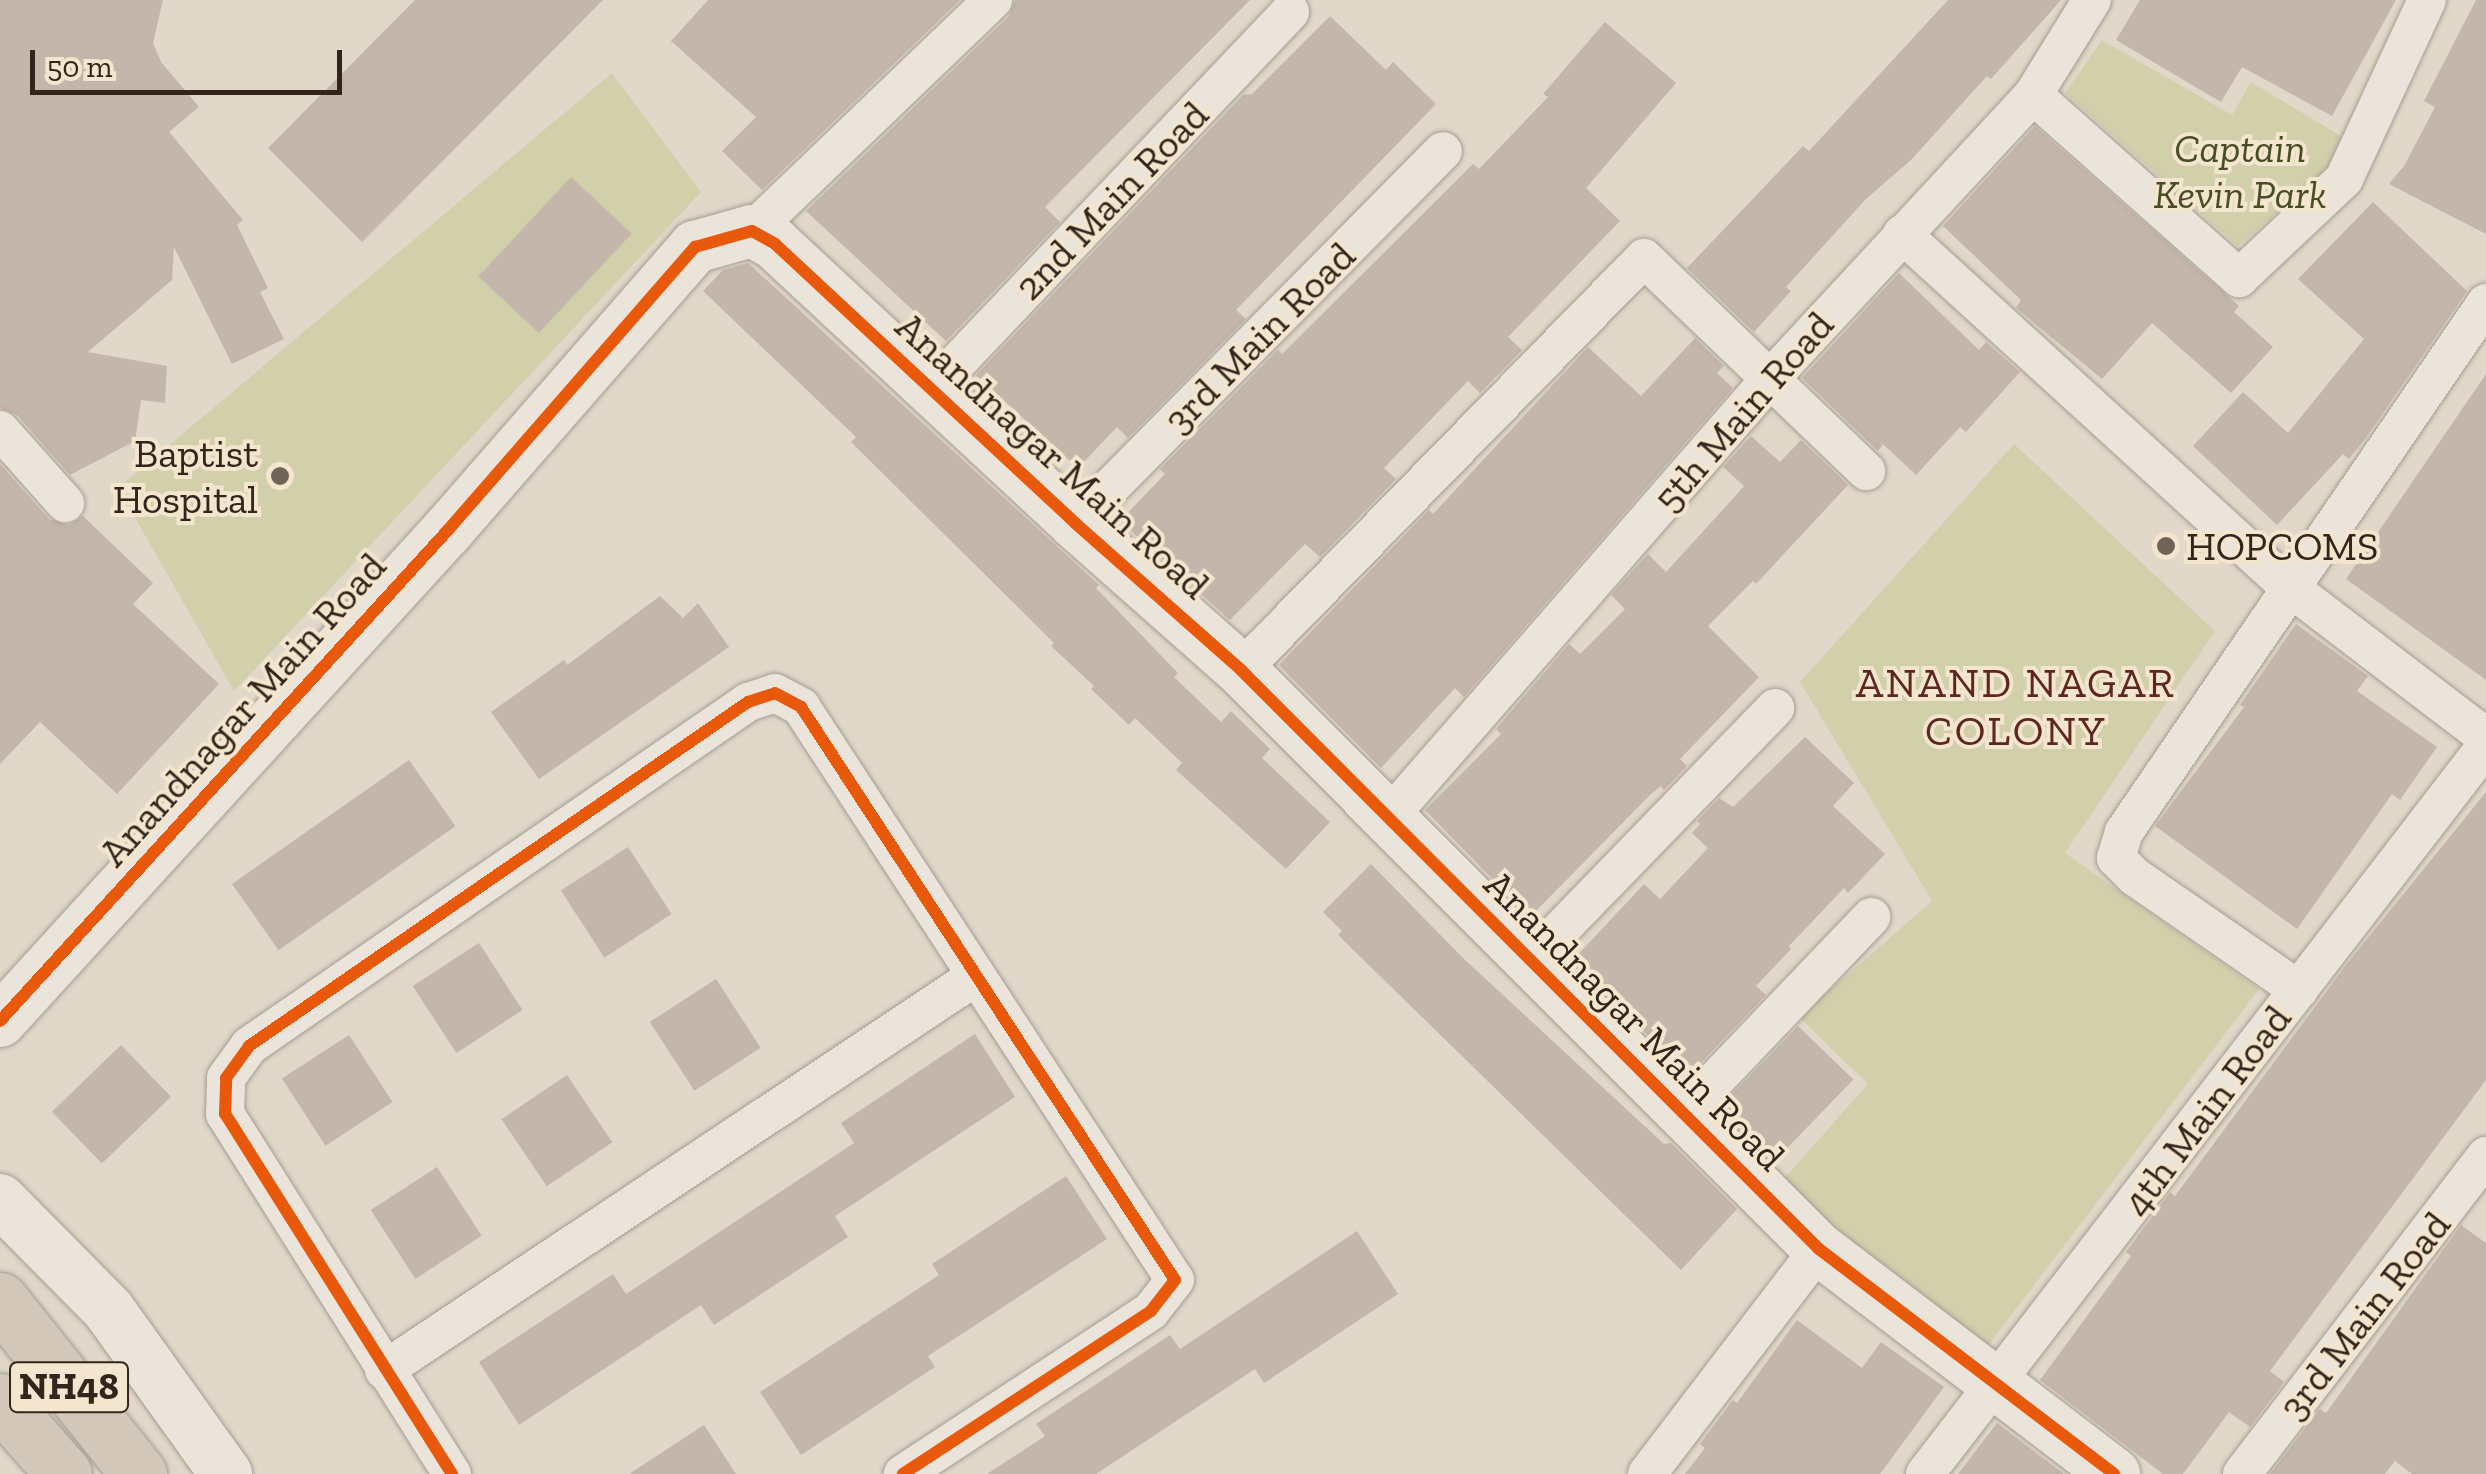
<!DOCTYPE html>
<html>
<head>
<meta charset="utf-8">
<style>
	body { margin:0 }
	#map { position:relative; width:2486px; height:1474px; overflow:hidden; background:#e1d8c9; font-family:"Zilla Slab",serif }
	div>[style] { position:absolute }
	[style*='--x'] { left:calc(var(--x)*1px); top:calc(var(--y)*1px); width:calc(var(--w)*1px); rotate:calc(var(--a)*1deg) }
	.green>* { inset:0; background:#d2cfab }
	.building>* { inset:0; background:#c4b6aa; transform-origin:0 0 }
	.roads { filter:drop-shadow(0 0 2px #a69d93) drop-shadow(0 0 2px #a69d93) }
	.street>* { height:38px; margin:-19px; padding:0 19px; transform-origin:19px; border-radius:19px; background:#eae4da }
	.secondary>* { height:52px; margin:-26px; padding:0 26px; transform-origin:26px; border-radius:26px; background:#eae4da }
	.highway>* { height:55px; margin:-27.5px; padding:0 27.5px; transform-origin:27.5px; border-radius:27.5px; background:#d4c8ba }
	.cycleway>* { height:12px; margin:-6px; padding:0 6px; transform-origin:6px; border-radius:6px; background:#e8590c }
	.dots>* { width:28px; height:28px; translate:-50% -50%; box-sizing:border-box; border:5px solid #f3e5ce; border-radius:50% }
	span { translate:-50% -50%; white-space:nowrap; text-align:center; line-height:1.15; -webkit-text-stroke:8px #f3e5ce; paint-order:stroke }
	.shield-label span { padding:2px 8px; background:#f3e5ce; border:2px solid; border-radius:8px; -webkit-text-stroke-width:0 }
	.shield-label { font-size:38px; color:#33251c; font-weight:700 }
	.park-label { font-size:40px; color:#474e23; font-style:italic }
	.street-label { font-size:40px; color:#33251c }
	.poi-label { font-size:40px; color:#33251c }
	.right { translate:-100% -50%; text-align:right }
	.left { translate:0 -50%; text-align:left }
	.neighbourhood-label { font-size:42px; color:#5e261d; letter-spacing:2.5px }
	.scale { position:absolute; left:30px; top:50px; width:312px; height:45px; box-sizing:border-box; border:5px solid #33251c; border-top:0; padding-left:12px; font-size:30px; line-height:35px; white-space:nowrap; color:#33251c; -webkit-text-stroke:8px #f3e5ce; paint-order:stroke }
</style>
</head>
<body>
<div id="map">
	<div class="green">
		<div style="clip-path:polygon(2102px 40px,2232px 115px,2251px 82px,2341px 136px,2328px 168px,2238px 246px,2065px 93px)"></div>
		<div style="clip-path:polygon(612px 73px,701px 192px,234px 691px,118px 488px)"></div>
		<div style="clip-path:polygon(2014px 444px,2215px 631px,2065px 853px,2259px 989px,1984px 1351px,1828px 1229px,1781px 1182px,1868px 1084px,1799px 1017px,1932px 901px,1800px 682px)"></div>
	</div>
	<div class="building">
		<div style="clip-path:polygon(0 0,163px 0,153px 43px,161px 62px,199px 107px,169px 132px,243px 220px,237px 225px,268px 288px,260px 292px,284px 339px,232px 364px,174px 247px,172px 280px,88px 352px,167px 366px,165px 403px,141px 400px,135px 441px,70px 475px,17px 415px,0 408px)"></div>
		<div style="clip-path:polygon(415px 0,603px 0,362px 242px,268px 148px)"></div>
		<div style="clip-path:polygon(708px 0,960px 0,762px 190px,722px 151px,756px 117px,671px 41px)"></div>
		<div style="clip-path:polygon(1015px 0,1250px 0,1045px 207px,1060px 222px,946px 341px,806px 211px,1009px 16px)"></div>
		<div style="clip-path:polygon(1948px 0,2061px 0,1991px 79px,1987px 76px,1912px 159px,1866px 199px,1786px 287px,1791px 291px,1754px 332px,1687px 268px,1803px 146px,1809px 151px)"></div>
		<div style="clip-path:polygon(2140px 0,2396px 0,2332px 116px,2242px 67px,2221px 102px,2116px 40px)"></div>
		<div style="clip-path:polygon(2476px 0,2486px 0,2486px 234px,2389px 184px,2404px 166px,2435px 107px,2424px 101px)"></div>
		<div style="clip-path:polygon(1330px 16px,1386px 70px,1393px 62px,1436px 104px,1236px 310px,1246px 319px,1128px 438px,1117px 427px,1078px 468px,976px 375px,1243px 95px,1252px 94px)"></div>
		<div style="clip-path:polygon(1605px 22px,1676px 83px,1586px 188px,1620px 221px,1508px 337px,1522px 350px,1480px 393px,1468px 381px,1384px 468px,1396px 479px,1320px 557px,1305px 544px,1230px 620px,1120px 521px,1165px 474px,1160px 469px,1278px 350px,1282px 354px,1473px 164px,1479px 169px,1548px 97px,1543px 94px)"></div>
		<div style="clip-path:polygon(2035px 126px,2239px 306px,2234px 312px,2273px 347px,2231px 393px,2152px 323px,2102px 379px,2016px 308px,2021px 300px,1943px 226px)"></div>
		<div style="left:571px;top:177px;width:83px;height:136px;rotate:43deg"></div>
		<div style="clip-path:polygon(2373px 202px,2467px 291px,2365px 439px,2349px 459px,2343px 454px,2277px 525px,2193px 446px,2243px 392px,2288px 433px,2364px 339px,2298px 279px)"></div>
		<div style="clip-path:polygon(748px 263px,1099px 585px,1096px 588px,1178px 673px,1174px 677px,1221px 722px,1231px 711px,1270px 749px,1262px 758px,1330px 822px,1286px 869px,1176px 770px,1182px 763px,1135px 718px,1129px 725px,1091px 689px,1094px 686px,1051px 646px,1054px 643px,851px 442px,856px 437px,703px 291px,723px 270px)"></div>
		<div style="clip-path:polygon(1899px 273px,1979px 350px,1986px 342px,2020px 372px,1966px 432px,1960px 427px,1916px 475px,1883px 444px,1878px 451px,1802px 378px)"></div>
		<div style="clip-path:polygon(1695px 338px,1724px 366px,1717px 373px,1733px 388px,1464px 697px,1455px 688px,1381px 768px,1279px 665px,1429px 510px,1433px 514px,1588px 347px,1641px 396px)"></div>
		<div style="clip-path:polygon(2486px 374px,2486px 680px,2346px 579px)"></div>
		<div style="clip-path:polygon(1751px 436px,1780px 462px,1801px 440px,1848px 485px,1756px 584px,1753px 581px,1708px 626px,1759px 677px,1680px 759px,1687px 766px,1664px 790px,1661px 786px,1651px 794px,1530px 917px,1425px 810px,1501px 734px,1496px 729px,1569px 644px,1580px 654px,1625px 609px,1611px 595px,1648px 554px,1666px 572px,1738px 493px,1744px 486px,1723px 467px)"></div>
		<div style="clip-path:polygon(0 464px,49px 519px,69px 525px,83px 516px,153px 583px,133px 604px,219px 684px,117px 794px,40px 722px,0 764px)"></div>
		<div style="clip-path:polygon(660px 596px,683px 618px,698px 603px,729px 647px,539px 779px,491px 712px,564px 660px,567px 665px)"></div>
		<div style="clip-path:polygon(2296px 624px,2368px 676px,2357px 691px,2437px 747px,2400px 800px,2392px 794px,2297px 929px,2155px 826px,2244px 707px,2240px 705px)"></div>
		<div style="clip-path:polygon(1805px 737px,1854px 783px,1833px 806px,1885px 854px,1848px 893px,1844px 888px,1789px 946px,1791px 949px,1756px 986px,1766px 995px,1688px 1076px,1573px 960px,1644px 884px,1660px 899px,1708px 848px,1692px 833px,1700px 824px,1697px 821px,1719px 798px,1733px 807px)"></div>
		<div style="left:409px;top:760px;width:81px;height:216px;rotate:55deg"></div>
		<div style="clip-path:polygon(2486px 792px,2486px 1080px,2270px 1371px,2284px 1382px,2250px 1427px,2229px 1412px,2183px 1474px,2163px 1474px,2040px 1380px,2131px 1256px,2126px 1252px,2166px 1198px,2170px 1192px,2175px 1196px,2346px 965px)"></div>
		<div style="left:628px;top:847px;width:80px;height:80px;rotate:57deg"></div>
		<div style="clip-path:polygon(1371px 864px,1463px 958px,1664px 1144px,1671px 1143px,1737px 1209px,1681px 1270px,1338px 935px,1342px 931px,1323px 912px)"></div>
		<div style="left:479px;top:943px;width:80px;height:79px;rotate:57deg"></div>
		<div style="left:716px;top:979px;width:82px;height:79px;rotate:57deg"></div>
		<div style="left:1798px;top:1026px;width:77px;height:112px;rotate:44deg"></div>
		<div style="clip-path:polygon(975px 1034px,1015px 1097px,835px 1216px,848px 1237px,714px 1325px,701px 1305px,519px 1425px,479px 1362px,613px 1274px,626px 1294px,854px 1143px,841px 1123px)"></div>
		<div style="left:349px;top:1035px;width:80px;height:80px;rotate:57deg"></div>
		<div style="left:121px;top:1045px;width:72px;height:96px;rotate:46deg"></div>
		<div style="left:567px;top:1075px;width:81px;height:79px;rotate:56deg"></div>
		<div style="left:437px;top:1167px;width:82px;height:79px;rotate:57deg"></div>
		<div style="clip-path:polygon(1066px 1176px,1107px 1239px,928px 1356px,935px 1367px,801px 1455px,760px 1392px,939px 1275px,932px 1264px)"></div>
		<div style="clip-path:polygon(2461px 1225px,2486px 1243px,2486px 1474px,2412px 1474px,2395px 1461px,2385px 1474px,2270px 1474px,2320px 1409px,2326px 1413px)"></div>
		<div style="clip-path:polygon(1357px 1231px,1398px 1294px,1264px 1383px,1255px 1369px,1096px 1474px,987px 1474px,1045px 1436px,1036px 1424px,1170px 1335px,1180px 1349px)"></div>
		<div style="clip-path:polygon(1797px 1320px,1862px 1368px,1881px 1342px,1944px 1387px,1880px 1474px,1685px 1474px,1705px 1448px,1700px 1444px,1733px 1400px,1737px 1403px)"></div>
		<div style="clip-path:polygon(1997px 1423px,2064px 1474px,1958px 1474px)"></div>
		<div style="clip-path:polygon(704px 1425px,736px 1474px,629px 1474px)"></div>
	</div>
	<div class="roads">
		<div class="street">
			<div style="--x:2033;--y:95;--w:276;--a:41.6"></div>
			<div style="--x:2239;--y:278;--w:144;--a:-43.3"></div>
			<div style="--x:2344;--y:179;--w:197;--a:-65.1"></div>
			<div style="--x:752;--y:231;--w:334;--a:-43.8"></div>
			<div style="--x:1902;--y:234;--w:524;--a:42.37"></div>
			<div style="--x:2289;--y:587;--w:248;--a:37.3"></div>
			<div style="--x:932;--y:389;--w:520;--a:-46.48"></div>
			<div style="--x:0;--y:430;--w:98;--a:48.3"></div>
			<div style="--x:1075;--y:523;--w:523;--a:-45.31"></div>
			<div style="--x:1241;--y:670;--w:576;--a:-45.63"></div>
			<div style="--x:1644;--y:258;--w:308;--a:43.8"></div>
			<div style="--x:1387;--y:819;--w:583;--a:-48.96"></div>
			<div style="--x:1770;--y:379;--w:387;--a:-47.2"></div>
			<div style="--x:2033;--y:95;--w:112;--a:-58.2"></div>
			<div style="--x:1531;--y:960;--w:351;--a:-45.9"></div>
			<div style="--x:2299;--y:990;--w:199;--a:-145.4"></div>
			<div style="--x:2135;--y:877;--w:27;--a:-135"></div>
			<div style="--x:2116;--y:858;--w:27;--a:-73"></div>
			<div style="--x:2124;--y:832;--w:641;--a:-55.62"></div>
			<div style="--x:1682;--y:1115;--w:274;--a:-46.3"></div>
			<div style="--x:384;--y:1370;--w:710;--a:-33.62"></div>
			<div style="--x:452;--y:1474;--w:426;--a:-122.2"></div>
			<div style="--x:225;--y:1114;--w:36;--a:-88"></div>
			<div style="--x:226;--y:1078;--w:39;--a:-54"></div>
			<div style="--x:249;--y:1046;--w:606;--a:-34.58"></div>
			<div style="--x:748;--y:702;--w:28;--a:-18"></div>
			<div style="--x:775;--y:693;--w:30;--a:28"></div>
			<div style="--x:801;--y:707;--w:684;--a:56.87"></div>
			<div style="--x:1175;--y:1280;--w:39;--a:128"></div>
			<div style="--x:1151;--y:1311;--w:297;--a:146.7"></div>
			<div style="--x:1647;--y:1474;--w:283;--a:-52.6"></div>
			<div style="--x:1925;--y:1474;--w:919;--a:-52.38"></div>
			<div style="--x:2242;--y:1474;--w:401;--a:-52.5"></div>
		</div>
		<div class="secondary">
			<div style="--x:0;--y:1021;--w:665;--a:-47.62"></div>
			<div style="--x:448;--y:530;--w:376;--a:-48.9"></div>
			<div style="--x:695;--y:247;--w:59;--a:-15.7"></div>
			<div style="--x:752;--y:231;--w:26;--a:29"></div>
			<div style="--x:775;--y:244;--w:410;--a:42.9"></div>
			<div style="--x:1075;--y:523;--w:222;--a:41.5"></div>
			<div style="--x:1241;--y:670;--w:818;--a:45.05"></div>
			<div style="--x:1819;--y:1249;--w:371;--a:37.3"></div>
			<div style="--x:0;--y:1200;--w:153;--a:45.3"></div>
			<div style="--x:108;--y:1309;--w:203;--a:54.4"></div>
		</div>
		<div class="highway">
			<div style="--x:0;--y:1300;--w:223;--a:51.4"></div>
			<div style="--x:0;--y:1401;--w:97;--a:48.8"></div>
		</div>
	</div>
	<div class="cycleway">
		<div style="--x:0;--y:1021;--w:665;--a:-47.62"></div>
		<div style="--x:448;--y:530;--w:376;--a:-48.9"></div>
		<div style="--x:695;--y:247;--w:59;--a:-15.7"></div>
		<div style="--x:752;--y:231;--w:26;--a:29"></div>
		<div style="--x:775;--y:244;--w:410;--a:42.9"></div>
		<div style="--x:1075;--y:523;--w:222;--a:41.5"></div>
		<div style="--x:1241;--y:670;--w:818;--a:45.05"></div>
		<div style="--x:1819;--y:1249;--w:371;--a:37.3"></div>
		<div style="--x:452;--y:1474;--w:426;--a:-122.2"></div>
		<div style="--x:225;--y:1114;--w:36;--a:-88"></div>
		<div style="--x:226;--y:1078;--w:39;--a:-54"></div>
		<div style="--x:249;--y:1046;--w:606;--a:-34.58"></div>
		<div style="--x:748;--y:702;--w:28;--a:-18"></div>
		<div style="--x:775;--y:693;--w:30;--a:28"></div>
		<div style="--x:801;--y:707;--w:684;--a:56.87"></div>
		<div style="--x:1175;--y:1280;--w:39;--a:128"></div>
		<div style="--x:1151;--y:1311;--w:297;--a:146.7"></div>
	</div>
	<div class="dots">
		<div style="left:280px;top:476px;background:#706459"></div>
		<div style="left:2166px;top:546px;background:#706459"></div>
	</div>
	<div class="shield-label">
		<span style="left:69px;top:1387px">NH48</span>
	</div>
	<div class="park-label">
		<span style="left:2240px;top:171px">Captain<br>Kevin Park</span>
	</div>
	<div class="street-label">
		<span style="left:1111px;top:200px;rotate:-46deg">2nd Main Road</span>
		<span style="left:1259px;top:337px;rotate:-45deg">3rd Main Road</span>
		<span style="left:1743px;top:411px;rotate:-49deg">5th Main Road</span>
		<span style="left:1053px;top:455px;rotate:42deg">Anandnagar Main Road</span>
		<span style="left:242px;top:709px;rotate:-48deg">Anandnagar Main Road</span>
		<span style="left:1635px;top:1020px;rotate:45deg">Anandnagar Main Road</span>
		<span style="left:2206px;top:1110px;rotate:-53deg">4th Main Road</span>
		<span style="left:2364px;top:1315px;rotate:-52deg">3rd Main Road</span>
	</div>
	<div class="poi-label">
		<span class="right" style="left:258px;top:476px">Baptist<br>Hospital</span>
		<span class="left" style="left:2186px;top:546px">HOPCOMS</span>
	</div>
	<div class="neighbourhood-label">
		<span style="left:2016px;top:707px">ANAND NAGAR<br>COLONY</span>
	</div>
	<div class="scale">50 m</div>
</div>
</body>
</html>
